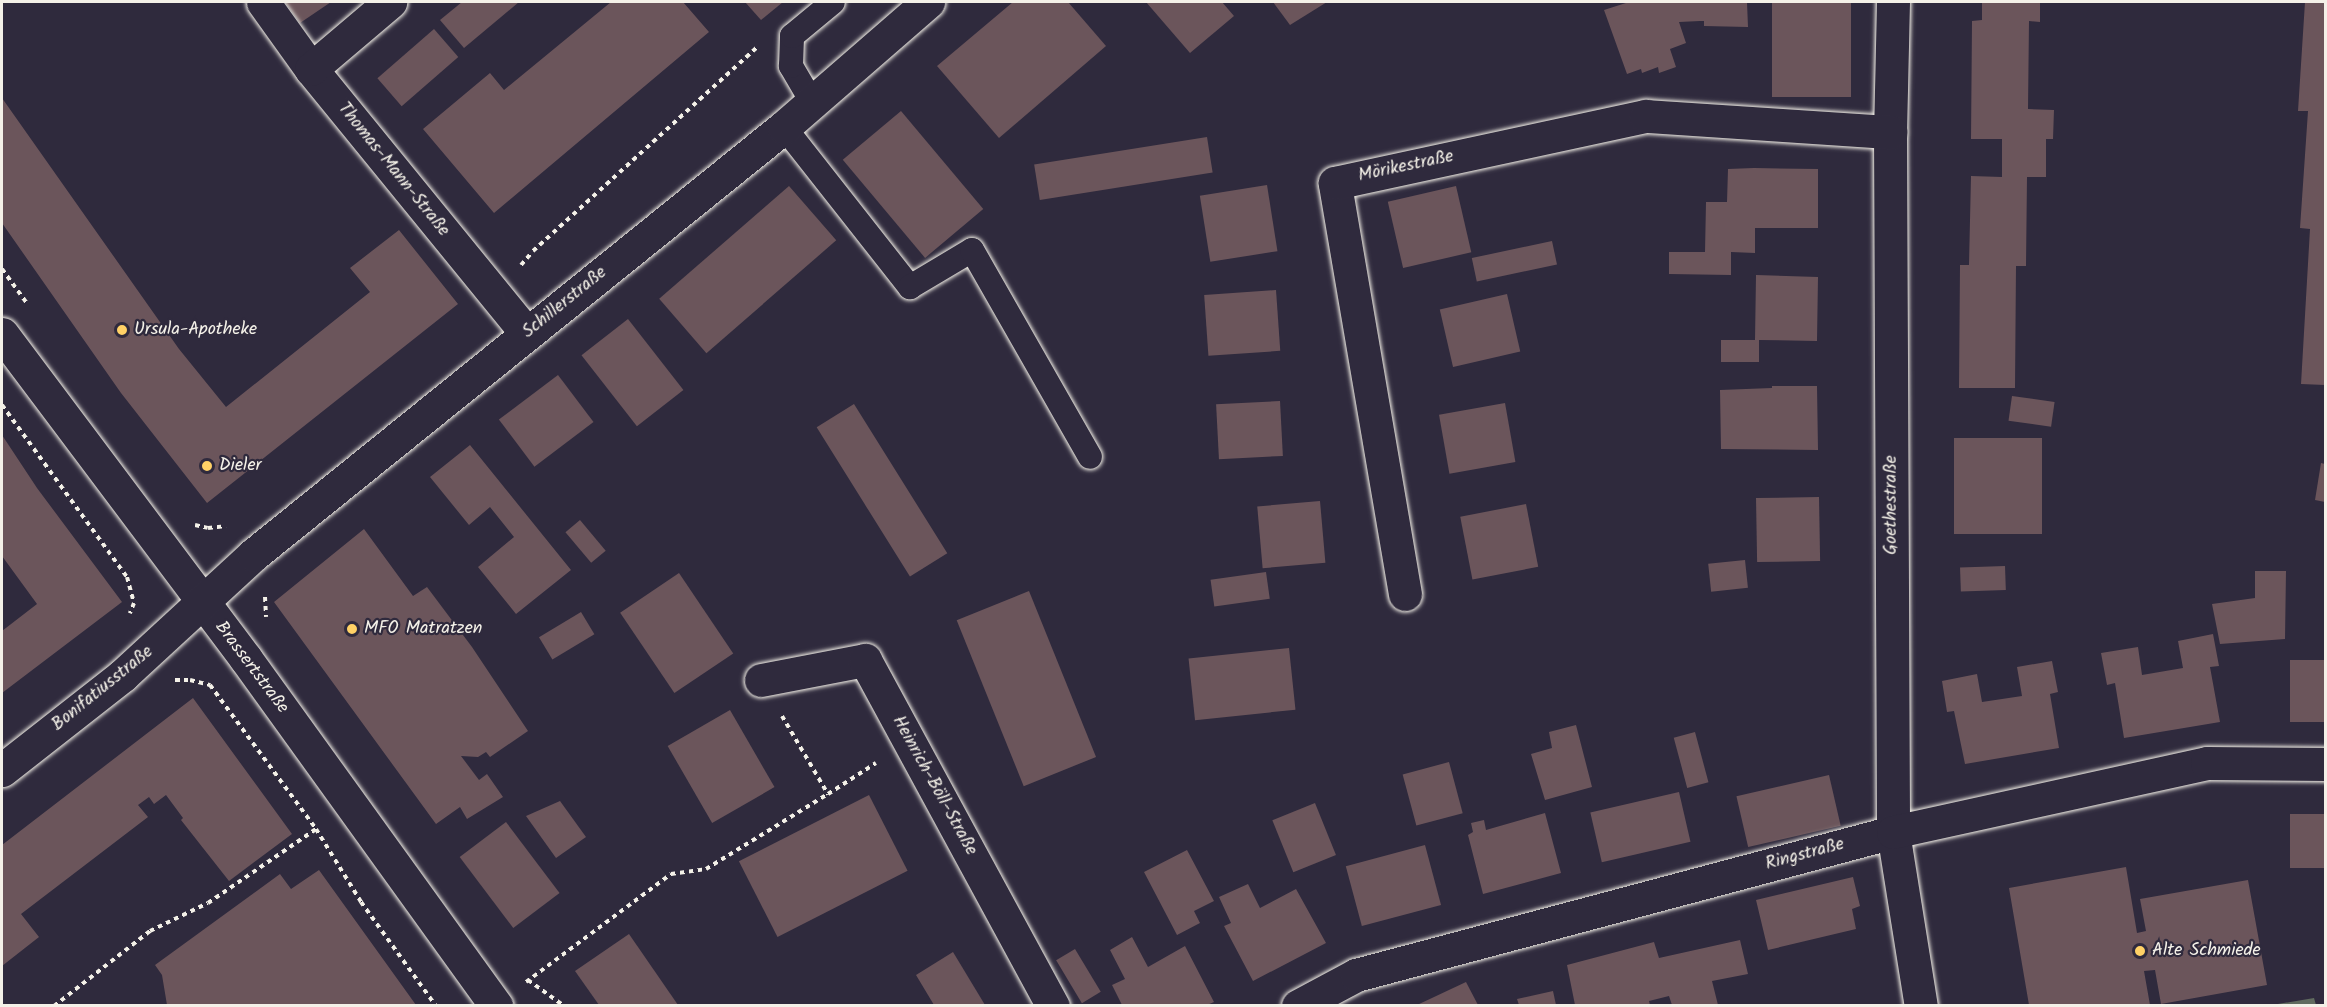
<!DOCTYPE html>
<html>
<head>
<meta charset="utf-8">
<style>
	body { margin:0 }
	#map { position:relative; width:2327px; height:1007px; overflow:hidden; background:#2f2a3d; font-family:Kalam,sans-serif }
	div>[style] { position:absolute }
	[style*='--x'] { left:calc(var(--x)*1px); top:calc(var(--y)*1px); width:calc(var(--w)*1px); rotate:calc(var(--a)*1deg) }
	.green>* { inset:0; background:#606b5f }
	.building>* { inset:0; background:#6b555b; transform-origin:0 0 }
	.path>* { height:4px; margin-top:-2px; transform-origin:0; background:repeating-linear-gradient(90deg,#f4f1e8 0 4.5px,transparent 0 9px) }
	.roads { filter:drop-shadow(0 0 2px #f4f1e8) drop-shadow(0 0 2px #f4f1e8) }
	.lane>* { height:24px; margin:-12px; padding:0 12px; transform-origin:12px; border-radius:12px; background:#2f2a3d }
	.street>* { height:33px; margin:-16.5px; padding:0 16.5px; transform-origin:16.5px; border-radius:16.5px; background:#2f2a3d }
	.secondary>* { height:33px; margin:-16.5px; padding:0 16.5px; transform-origin:16.5px; border-radius:16.5px; background:#2f2a3d }
	.dots>* { width:16px; height:16px; translate:-50% -50%; box-sizing:border-box; border:3px solid #2f2a3d; border-radius:50% }
	span { translate:-50% -50%; white-space:nowrap; text-align:center; line-height:1.15; -webkit-text-stroke:4.5px #2f2a3d; paint-order:stroke }
	.street-label { font-size:18px; color:#f4f1e8 }
	.poi-label { font-size:18px; color:#f4f1e8 }
	.left { translate:0 -50%; text-align:left }
	.frame { position:absolute; inset:0; border:3px solid #f4f1e8; pointer-events:none }
</style>
</head>
<body>
<div id="map">
	<div class="green">
		<div style="clip-path:polygon(2314px 998px,2316px 1005px,2272px 1005px)"></div>
	</div>
	<div class="building">
		<div style="clip-path:polygon(285px 2px,331px 2px,300px 23px)"></div>
		<div style="clip-path:polygon(462px 2px,519px 2px,464px 48px,440px 20px)"></div>
		<div style="clip-path:polygon(611px 2px,683px 2px,709px 32px,494px 213px,423px 129px,490px 73px,504px 90px)"></div>
		<div style="clip-path:polygon(745px 2px,783px 2px,761px 20px)"></div>
		<div style="clip-path:polygon(1013px 2px,1068px 2px,1106px 46px,999px 138px,937px 66px)"></div>
		<div style="clip-path:polygon(1146px 2px,1222px 2px,1234px 16px,1190px 53px)"></div>
		<div style="clip-path:polygon(1273px 2px,1327px 2px,1290px 25px)"></div>
		<div style="clip-path:polygon(1629px 2px,1747px 2px,1748px 27px,1704px 26px,1704px 21px,1700px 21px,1679px 22px,1686px 43px,1670px 49px,1676px 67px,1659px 73px,1658px 67px,1642px 73px,1641px 69px,1627px 74px,1604px 10px)"></div>
		<div style="left:1772px;top:2px;width:79px;height:95px"></div>
		<div style="clip-path:polygon(1982px 2px,2040px 2px,2040px 22px,2029px 21px,2028px 109px,2054px 110px,2053px 139px,2046px 139px,2046px 177px,2027px 177px,2026px 266px,2016px 266px,2015px 388px,1959px 388px,1960px 265px,1969px 265px,1971px 176px,2002px 177px,2002px 139px,1971px 139px,1972px 21px,1982px 20px)"></div>
		<div style="clip-path:polygon(2305px 2px,2325px 2px,2325px 385px,2301px 384px,2310px 229px,2300px 228px,2308px 111px,2298px 111px)"></div>
		<div style="left:434px;top:29px;width:37px;height:75px;rotate:49deg"></div>
		<div style="clip-path:polygon(2px 98px,179px 349px,226px 407px,370px 292px,350px 268px,399px 230px,458px 304px,207px 503px,121px 393px,2px 223px)"></div>
		<div style="left:901px;top:111px;width:128px;height:76px;rotate:50deg"></div>
		<div style="left:1207px;top:137px;width:36px;height:175px;rotate:81deg"></div>
		<div style="clip-path:polygon(1754px 168px,1818px 169px,1818px 228px,1755px 228px,1755px 253px,1731px 252px,1731px 275px,1669px 274px,1669px 252px,1705px 252px,1706px 202px,1727px 202px,1728px 169px)"></div>
		<div style="left:1267px;top:185px;width:67px;height:68px;rotate:81deg"></div>
		<div style="left:789px;top:186px;width:72px;height:172px;rotate:49deg"></div>
		<div style="left:1456px;top:186px;width:68px;height:70px;rotate:77deg"></div>
		<div style="left:1552px;top:241px;width:24px;height:82px;rotate:78deg"></div>
		<div style="clip-path:polygon(1756px 275px,1818px 277px,1817px 341px,1759px 340px,1759px 362px,1721px 362px,1721px 340px,1755px 340px)"></div>
		<div style="left:1276px;top:290px;width:61px;height:72px;rotate:86deg"></div>
		<div style="left:1507px;top:294px;width:59px;height:69px;rotate:77deg"></div>
		<div style="left:628px;top:319px;width:90px;height:59px;rotate:52deg"></div>
		<div style="left:558px;top:375px;width:59px;height:74px;rotate:53deg"></div>
		<div style="clip-path:polygon(1772px 386px,1817px 386px,1818px 450px,1721px 449px,1720px 390px,1772px 388px)"></div>
		<div style="left:2012px;top:396px;width:43px;height:25px;rotate:8deg"></div>
		<div style="left:1280px;top:401px;width:55px;height:64px;rotate:87deg"></div>
		<div style="left:1505px;top:403px;width:60px;height:67px;rotate:80deg"></div>
		<div style="left:854px;top:404px;width:176px;height:44px;rotate:58deg"></div>
		<div style="clip-path:polygon(2px 435px,37px 488px,122px 602px,2px 693px,2px 631px,37px 604px,2px 556px)"></div>
		<div style="left:1954px;top:438px;width:88px;height:96px"></div>
		<div style="clip-path:polygon(470px 445px,571px 570px,516px 614px,478px 567px,514px 537px,490px 507px,469px 525px,430px 477px)"></div>
		<div style="clip-path:polygon(2321px 463px,2325px 464px,2325px 502px,2315px 500px)"></div>
		<div style="left:1819px;top:497px;width:64px;height:63px;rotate:89deg"></div>
		<div style="left:1320px;top:501px;width:62px;height:63px;rotate:85deg"></div>
		<div style="left:1526px;top:504px;width:64px;height:67px;rotate:79deg"></div>
		<div style="left:580px;top:520px;width:40px;height:19px;rotate:50deg"></div>
		<div style="clip-path:polygon(364px 529px,413px 596px,427px 587px,472px 647px,528px 731px,490px 757px,486px 752px,478px 757px,461px 756px,479px 780px,487px 774px,503px 797px,467px 819px,460px 807px,436px 824px,274px 602px)"></div>
		<div style="left:1745px;top:560px;width:28px;height:37px;rotate:84deg"></div>
		<div style="left:2005px;top:566px;width:24px;height:45px;rotate:88deg"></div>
		<div style="clip-path:polygon(2255px 571px,2286px 571px,2285px 639px,2220px 644px,2212px 604px,2255px 598px)"></div>
		<div style="left:1266px;top:572px;width:27px;height:56px;rotate:82deg"></div>
		<div style="left:679px;top:573px;width:97px;height:71px;rotate:56deg"></div>
		<div style="left:1029px;top:591px;width:179px;height:78px;rotate:68deg"></div>
		<div style="left:581px;top:612px;width:26px;height:49px;rotate:59deg"></div>
		<div style="clip-path:polygon(2213px 634px,2219px 666px,2210px 667px,2220px 722px,2124px 738px,2115px 683px,2107px 685px,2101px 653px,2138px 647px,2142px 675px,2183px 668px,2178px 641px)"></div>
		<div style="left:1289px;top:648px;width:62px;height:101px;rotate:84deg"></div>
		<div style="left:2290px;top:660px;width:35px;height:62px"></div>
		<div style="clip-path:polygon(2052px 661px,2058px 692px,2050px 694px,2059px 748px,1965px 764px,1954px 711px,1947px 712px,1942px 681px,1977px 674px,1982px 702px,2022px 696px,2017px 667px)"></div>
		<div style="clip-path:polygon(193px 698px,292px 834px,229px 881px,181px 820px,183px 818px,166px 795px,154px 804px,149px 797px,138px 805px,148px 817px,21px 914px,39px 937px,2px 966px,2px 845px)"></div>
		<div style="left:730px;top:710px;width:89px;height:72px;rotate:60deg"></div>
		<div style="clip-path:polygon(1576px 725px,1592px 787px,1545px 800px,1531px 754px,1552px 748px,1549px 732px)"></div>
		<div style="left:1695px;top:732px;width:52px;height:22px;rotate:75deg"></div>
		<div style="left:1449px;top:762px;width:53px;height:48px;rotate:75deg"></div>
		<div style="left:1829px;top:775px;width:52px;height:95px;rotate:77deg"></div>
		<div style="left:1679px;top:792px;width:51px;height:91px;rotate:77deg"></div>
		<div style="left:869px;top:795px;width:85px;height:146px;rotate:63deg"></div>
		<div style="clip-path:polygon(560px 801px,586px 837px,556px 858px,526px 816px)"></div>
		<div style="left:1315px;top:803px;width:56px;height:46px;rotate:68deg"></div>
		<div style="clip-path:polygon(1545px 813px,1561px 873px,1483px 894px,1468px 835px,1473px 832px,1471px 823px,1484px 820px,1486px 830px)"></div>
		<div style="left:2290px;top:814px;width:35px;height:54px"></div>
		<div style="left:506px;top:822px;width:89px;height:58px;rotate:53deg"></div>
		<div style="left:1425px;top:845px;width:62px;height:82px;rotate:75deg"></div>
		<div style="clip-path:polygon(1187px 850px,1214px 901px,1194px 911px,1200px 923px,1177px 935px,1144px 872px)"></div>
		<div style="clip-path:polygon(2126px 867px,2137px 933px,2146px 931px,2140px 899px,2248px 880px,2267px 985px,2161px 1004px,2155px 970px,2144px 971px,2150px 1005px,2029px 1005px,2009px 888px)"></div>
		<div style="clip-path:polygon(319px 870px,416px 1005px,167px 1005px,162px 975px,155px 965px,280px 874px,291px 889px)"></div>
		<div style="clip-path:polygon(1853px 877px,1860px 906px,1852px 909px,1856px 929px,1768px 950px,1756px 900px)"></div>
		<div style="clip-path:polygon(1248px 884px,1260px 908px,1296px 889px,1326px 943px,1253px 981px,1224px 926px,1231px 923px,1219px 897px)"></div>
		<div style="clip-path:polygon(629px 934px,678px 1005px,599px 1005px,575px 971px)"></div>
		<div style="clip-path:polygon(1132px 937px,1148px 967px,1185px 946px,1214px 1002px,1207px 1005px,1122px 1005px,1112px 985px,1125px 979px,1110px 950px)"></div>
		<div style="clip-path:polygon(1740px 940px,1748px 974px,1712px 981px,1718px 1005px,1672px 1005px,1669px 996px,1649px 1001px,1650px 1005px,1575px 1005px,1567px 965px,1654px 942px,1659px 958px)"></div>
		<div style="left:1075px;top:949px;width:50px;height:22px;rotate:59deg"></div>
		<div style="clip-path:polygon(953px 952px,985px 1005px,934px 1005px,916px 975px)"></div>
		<div style="clip-path:polygon(1466px 982px,1478px 1005px,1417px 1005px)"></div>
		<div style="clip-path:polygon(1553px 991px,1556px 1005px,1519px 1005px,1517px 999px)"></div>
	</div>
	<div class="path">
		<div style="--x:521;--y:265;--w:18;--a:-49"></div>
		<div style="--x:533;--y:251;--w:304;--a:-42.3"></div>
		<div style="--x:2;--y:269;--w:41;--a:54"></div>
		<div style="--x:2;--y:405;--w:213;--a:54"></div>
		<div style="--x:127;--y:577;--w:27;--a:75"></div>
		<div style="--x:134;--y:603;--w:11;--a:112"></div>
		<div style="--x:195;--y:525;--w:13;--a:13"></div>
		<div style="--x:208;--y:528;--w:18;--a:-6"></div>
		<div style="--x:265;--y:597;--w:20;--a:87"></div>
		<div style="--x:175;--y:680;--w:15;--a:0"></div>
		<div style="--x:190;--y:680;--w:21;--a:14"></div>
		<div style="--x:210;--y:685;--w:179;--a:53.6"></div>
		<div style="--x:316;--y:829;--w:86;--a:58.3"></div>
		<div style="--x:361;--y:902;--w:128;--a:54.2"></div>
		<div style="--x:782;--y:716;--w:91;--a:59.5"></div>
		<div style="--x:828;--y:794;--w:57;--a:-32.9"></div>
		<div style="--x:528;--y:980;--w:44;--a:35.8"></div>
		<div style="--x:526;--y:982;--w:181;--a:-36.7"></div>
		<div style="--x:671;--y:874;--w:35;--a:-8"></div>
		<div style="--x:706;--y:869;--w:143;--a:-31.6"></div>
		<div style="--x:54;--y:1006;--w:122;--a:-38"></div>
		<div style="--x:150;--y:931;--w:64;--a:-25.8"></div>
		<div style="--x:208;--y:903;--w:131;--a:-34.4"></div>
	</div>
	<div class="roads">
		<div class="lane">
			<div style="--x:812;--y:102;--w:42;--a:-120.3"></div>
			<div style="--x:791;--y:66;--w:30;--a:-88"></div>
			<div style="--x:792;--y:36;--w:53;--a:-39.7"></div>
			<div style="--x:784;--y:127;--w:204;--a:51.8"></div>
			<div style="--x:910;--y:287;--w:72;--a:-30.8"></div>
			<div style="--x:972;--y:250;--w:238;--a:60.3"></div>
		</div>
		<div class="street">
			<div style="--x:263;--y:2;--w:82;--a:54.4"></div>
			<div style="--x:311;--y:69;--w:342;--a:50.8"></div>
			<div style="--x:1893;--y:2;--w:130;--a:91.3"></div>
			<div style="--x:1890;--y:132;--w:700;--a:89.75"></div>
			<div style="--x:1893;--y:832;--w:176;--a:80.9"></div>
			<div style="--x:311;--y:69;--w:104;--a:-40.3"></div>
			<div style="--x:1405;--y:594;--w:417;--a:-99.7"></div>
			<div style="--x:1335;--y:183;--w:318;--a:-12.2"></div>
			<div style="--x:1646;--y:116;--w:245;--a:3.8"></div>
			<div style="--x:761;--y:680;--w:106;--a:-10.9"></div>
			<div style="--x:865;--y:660;--w:394;--a:61.5"></div>
			<div style="--x:1298;--y:1006;--w:66;--a:-28.1"></div>
			<div style="--x:1356;--y:975;--w:556;--a:-14.91"></div>
			<div style="--x:1893;--y:832;--w:321;--a:-12.4"></div>
			<div style="--x:2207;--y:763;--w:119;--a:0.5"></div>
		</div>
		<div class="secondary">
			<div style="--x:2;--y:334;--w:406;--a:53.1"></div>
			<div style="--x:246;--y:659;--w:428;--a:54.2"></div>
			<div style="--x:2;--y:770;--w:154;--a:-38.1"></div>
			<div style="--x:123;--y:675;--w:177;--a:-42.7"></div>
			<div style="--x:253;--y:555;--w:682;--a:-38.87"></div>
			<div style="--x:784;--y:127;--w:191;--a:-41"></div>
		</div>
	</div>
	<div class="dots">
		<div style="left:122px;top:330px;background:#ffd166"></div>
		<div style="left:207px;top:466px;background:#ffd166"></div>
		<div style="left:352px;top:629px;background:#ffd166"></div>
		<div style="left:2140px;top:951px;background:#ffd166"></div>
	</div>
	<div class="street-label">
		<span style="left:1406px;top:167px;rotate:-12deg">Mörikestraße</span>
		<span style="left:393px;top:170px;rotate:51deg">Thomas-Mann-Straße</span>
		<span style="left:565px;top:303px;rotate:-39deg">Schillerstraße</span>
		<span style="left:1892px;top:505px;rotate:-90deg">Goethestraße</span>
		<span style="left:251px;top:668px;rotate:53deg">Brassertstraße</span>
		<span style="left:103px;top:689px;rotate:-39deg">Bonifatiusstraße</span>
		<span style="left:934px;top:786px;rotate:61deg">Heinrich-Böll-Straße</span>
		<span style="left:1805px;top:855px;rotate:-15deg">Ringstraße</span>
	</div>
	<div class="poi-label">
		<span class="left" style="left:134px;top:330px">Ursula-Apotheke</span>
		<span class="left" style="left:219px;top:466px">Dieler</span>
		<span class="left" style="left:364px;top:629px">MFO Matratzen</span>
		<span class="left" style="left:2152px;top:951px">Alte Schmiede</span>
	</div>
	<div class="frame"></div>
</div>
</body>
</html>
